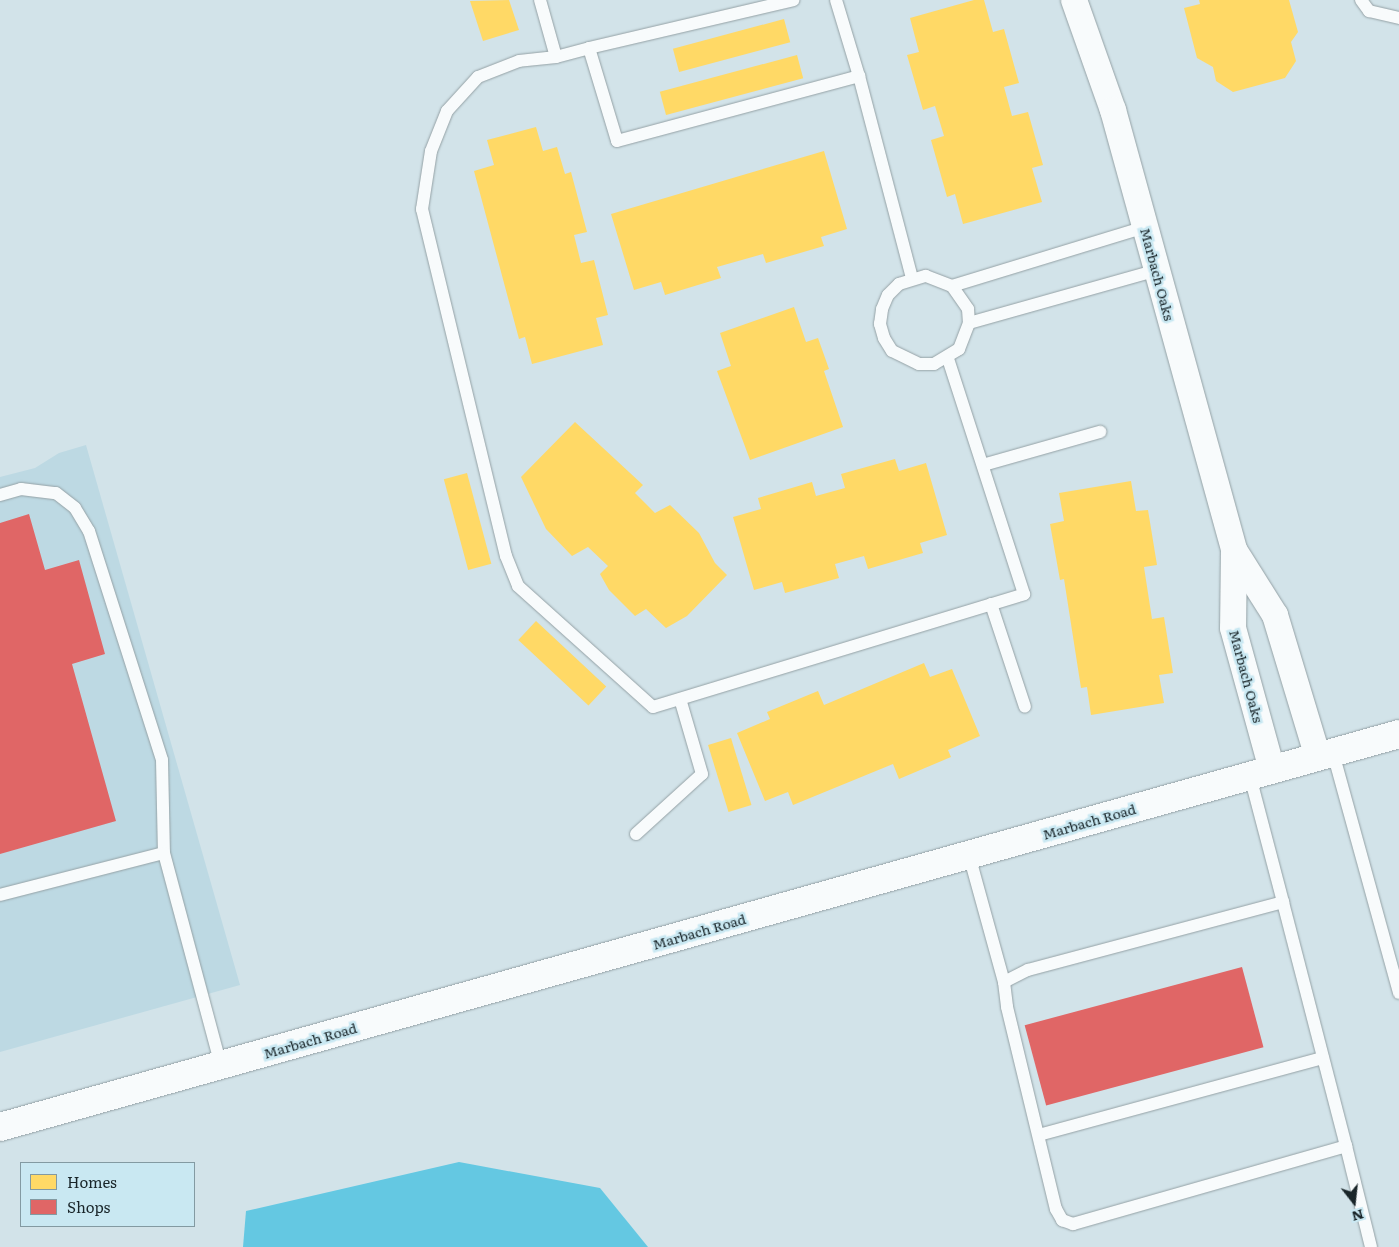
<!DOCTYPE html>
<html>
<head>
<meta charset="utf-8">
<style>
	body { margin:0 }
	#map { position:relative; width:1399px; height:1247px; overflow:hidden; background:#d2e3e9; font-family:Literata,serif }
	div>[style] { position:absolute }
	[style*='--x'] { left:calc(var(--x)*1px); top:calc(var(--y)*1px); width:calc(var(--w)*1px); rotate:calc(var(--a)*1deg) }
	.built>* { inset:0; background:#bdd9e3 }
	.water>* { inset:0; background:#64c8e2 }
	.homes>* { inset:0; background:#ffd966; transform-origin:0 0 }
	.shops>* { inset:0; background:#e06666; transform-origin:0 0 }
	.roads { filter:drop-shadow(0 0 1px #94a1a5) drop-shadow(0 0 1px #94a1a5) }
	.service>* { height:12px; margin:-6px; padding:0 6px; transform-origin:6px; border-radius:6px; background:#f8fbfc }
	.minor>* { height:26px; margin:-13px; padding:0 13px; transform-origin:13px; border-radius:13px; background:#f8fbfc }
	.secondary>* { height:28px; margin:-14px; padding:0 14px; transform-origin:14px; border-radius:14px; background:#f8fbfc }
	span { translate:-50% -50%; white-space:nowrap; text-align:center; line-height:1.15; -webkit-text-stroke:5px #c9e8f2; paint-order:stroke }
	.street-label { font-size:14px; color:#192529 }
	.legend { position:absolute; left:20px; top:1162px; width:175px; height:65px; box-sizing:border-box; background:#c9e8f2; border:1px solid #839aa2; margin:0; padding:6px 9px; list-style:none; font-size:15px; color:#192529 }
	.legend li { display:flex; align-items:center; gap:10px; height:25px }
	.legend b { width:25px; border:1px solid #839aa2 }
	.north { position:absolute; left:1329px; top:1177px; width:50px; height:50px; -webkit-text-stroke:4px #c9e8f2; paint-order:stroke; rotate:164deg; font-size:14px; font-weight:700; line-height:20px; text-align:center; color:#192529 }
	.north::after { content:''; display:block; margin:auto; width:18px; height:22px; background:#192529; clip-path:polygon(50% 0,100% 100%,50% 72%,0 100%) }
</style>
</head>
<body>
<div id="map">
	<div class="built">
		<div style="clip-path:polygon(86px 445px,240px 985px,0 1052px,0 477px,35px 468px,59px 453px)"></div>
	</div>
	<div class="water">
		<div style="clip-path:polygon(459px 1162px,600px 1188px,648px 1247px,243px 1247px,246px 1211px)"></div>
	</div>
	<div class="homes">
		<div style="clip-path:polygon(509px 0,519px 30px,483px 41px,470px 1px)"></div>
		<div style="clip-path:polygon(974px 0,984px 0,993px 32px,1004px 29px,1019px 83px,1004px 87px,1012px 116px,1028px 112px,1043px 165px,1032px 168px,1042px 202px,963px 224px,955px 194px,947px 197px,931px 140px,944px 136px,935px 106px,923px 110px,907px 55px,919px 52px,910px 18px)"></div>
		<div style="clip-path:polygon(1199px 0,1289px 0,1298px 32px,1291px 42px,1296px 61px,1285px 78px,1233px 92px,1216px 81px,1213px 67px,1197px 58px,1184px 8px,1200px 4px)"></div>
		<div style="left:784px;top:19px;width:24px;height:115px;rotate:75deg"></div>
		<div style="left:797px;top:55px;width:24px;height:142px;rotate:75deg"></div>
		<div style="clip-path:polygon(536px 127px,543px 151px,557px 147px,565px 174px,571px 172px,587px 232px,574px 235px,581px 263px,594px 260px,608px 315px,596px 318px,603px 345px,532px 364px,525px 337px,519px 339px,474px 171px,494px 165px,487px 140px)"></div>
		<div style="clip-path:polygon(824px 151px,847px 229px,821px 237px,824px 246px,766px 263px,763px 254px,717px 267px,721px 278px,665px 295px,661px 282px,634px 290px,611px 214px)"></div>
		<div style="clip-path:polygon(794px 307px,806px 342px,818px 338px,829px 369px,824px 371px,843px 427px,750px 460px,717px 371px,731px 366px,720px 333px)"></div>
		<div style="clip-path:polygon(575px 422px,643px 485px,635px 493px,655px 513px,670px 505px,699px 533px,715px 563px,727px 575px,687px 616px,666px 628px,646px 609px,635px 616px,609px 590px,600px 574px,608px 566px,588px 547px,572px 556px,546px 529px,521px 477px)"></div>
		<div style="clip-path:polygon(895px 459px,899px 471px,926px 463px,947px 535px,920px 543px,923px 553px,868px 569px,864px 556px,835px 564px,839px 578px,785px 593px,782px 582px,754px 590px,733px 517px,761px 509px,758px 498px,812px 482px,816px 496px,845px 488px,841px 474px)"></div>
		<div style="left:467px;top:473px;width:94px;height:24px;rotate:75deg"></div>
		<div style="clip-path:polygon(1131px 481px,1136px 511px,1148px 510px,1157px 565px,1144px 567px,1152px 619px,1164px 617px,1173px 673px,1159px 675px,1164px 703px,1091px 715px,1087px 687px,1081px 688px,1064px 579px,1060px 580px,1050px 524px,1064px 521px,1059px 493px)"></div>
		<div style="left:536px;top:621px;width:96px;height:26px;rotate:43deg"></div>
		<div style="clip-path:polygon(924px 663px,930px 677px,952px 669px,980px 736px,948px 750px,951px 757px,899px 779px,893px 764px,793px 805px,788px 792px,765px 801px,737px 733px,770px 719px,767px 712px,818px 691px,824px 705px)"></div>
		<div style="left:731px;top:738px;width:70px;height:24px;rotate:73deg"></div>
	</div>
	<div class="shops">
		<div style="clip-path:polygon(29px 514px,45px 570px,79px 560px,105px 654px,72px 664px,116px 821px,0 854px,0 523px)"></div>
		<div style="left:1242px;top:967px;width:83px;height:225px;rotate:75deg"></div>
	</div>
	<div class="roads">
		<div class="service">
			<div style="--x:540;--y:0;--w:59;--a:74.3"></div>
			<div style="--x:556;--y:57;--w:37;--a:174"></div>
			<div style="--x:519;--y:61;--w:44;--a:158.7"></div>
			<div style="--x:478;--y:77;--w:46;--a:132.4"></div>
			<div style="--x:447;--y:111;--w:43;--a:111.8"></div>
			<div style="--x:431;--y:151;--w:59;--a:98.8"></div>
			<div style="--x:422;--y:209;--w:357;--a:76.4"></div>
			<div style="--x:506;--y:556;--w:32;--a:68"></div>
			<div style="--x:518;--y:586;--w:181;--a:41.9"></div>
			<div style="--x:653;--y:707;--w:388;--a:-16.9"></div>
			<div style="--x:1024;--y:594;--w:248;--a:-107.9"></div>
			<div style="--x:836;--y:0;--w:79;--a:73.2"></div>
			<div style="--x:1361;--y:0;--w:14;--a:54"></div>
			<div style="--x:1369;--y:11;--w:31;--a:13"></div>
			<div style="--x:589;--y:48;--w:210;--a:-13.2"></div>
			<div style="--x:556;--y:57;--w:34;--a:-15"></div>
			<div style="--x:589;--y:48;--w:97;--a:73.2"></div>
			<div style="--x:617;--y:141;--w:251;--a:-15"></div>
			<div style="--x:859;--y:76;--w:209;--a:75.3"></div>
			<div style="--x:952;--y:286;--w:28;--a:55"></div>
			<div style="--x:968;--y:309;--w:14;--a:86"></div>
			<div style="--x:969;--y:323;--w:28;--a:111"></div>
			<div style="--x:959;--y:349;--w:29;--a:149"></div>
			<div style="--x:934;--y:364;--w:15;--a:180"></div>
			<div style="--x:919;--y:364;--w:30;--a:-154"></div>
			<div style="--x:892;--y:351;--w:15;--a:-122"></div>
			<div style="--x:884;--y:338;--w:15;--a:-106"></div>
			<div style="--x:880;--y:324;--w:15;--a:-82"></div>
			<div style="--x:882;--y:309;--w:15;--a:-67"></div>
			<div style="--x:888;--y:295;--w:16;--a:-45"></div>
			<div style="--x:899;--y:284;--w:28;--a:-17"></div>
			<div style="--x:926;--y:276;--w:28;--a:21"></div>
			<div style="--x:952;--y:286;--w:202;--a:-17"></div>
			<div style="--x:969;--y:323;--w:195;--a:-15.7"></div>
			<div style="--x:983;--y:465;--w:122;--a:-15.8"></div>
			<div style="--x:0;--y:495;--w:22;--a:-16"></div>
			<div style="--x:21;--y:489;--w:35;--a:7"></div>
			<div style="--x:56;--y:493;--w:24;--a:38"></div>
			<div style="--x:75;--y:508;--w:27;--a:59"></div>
			<div style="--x:89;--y:531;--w:240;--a:72.3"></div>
			<div style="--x:162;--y:760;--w:93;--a:88.8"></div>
			<div style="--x:991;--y:604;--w:108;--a:71.7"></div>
			<div style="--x:1333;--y:753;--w:249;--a:74.6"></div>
			<div style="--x:636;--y:834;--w:89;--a:-42.3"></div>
			<div style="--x:702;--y:774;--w:78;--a:-106.3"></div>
			<div style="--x:969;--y:855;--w:132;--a:74.6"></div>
			<div style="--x:1004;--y:982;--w:27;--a:-27"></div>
			<div style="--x:1028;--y:970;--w:264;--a:-14.9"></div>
			<div style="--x:1283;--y:902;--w:130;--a:-104.7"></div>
			<div style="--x:0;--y:895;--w:169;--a:-14.4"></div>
			<div style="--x:164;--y:853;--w:220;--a:75"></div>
			<div style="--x:1004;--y:982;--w:25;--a:83"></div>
			<div style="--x:1007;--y:1007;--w:208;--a:76.4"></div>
			<div style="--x:1056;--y:1209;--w:13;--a:61"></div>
			<div style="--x:1062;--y:1220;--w:12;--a:20"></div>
			<div style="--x:1073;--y:1224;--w:284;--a:-15.9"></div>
			<div style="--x:1346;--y:1146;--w:252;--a:-104.5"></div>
			<div style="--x:1039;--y:1135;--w:294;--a:-15.2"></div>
			<div style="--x:1346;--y:1146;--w:104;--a:76.1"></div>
		</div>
		<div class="minor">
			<div style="--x:1074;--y:0;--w:117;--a:70.5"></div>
			<div style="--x:1113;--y:110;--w:456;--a:74.6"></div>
			<div style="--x:1234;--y:550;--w:77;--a:57.8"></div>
			<div style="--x:1275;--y:615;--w:148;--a:73.2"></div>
			<div style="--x:1234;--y:550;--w:78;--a:90.7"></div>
			<div style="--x:1233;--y:628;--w:147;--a:74.6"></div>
		</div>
		<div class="secondary">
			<div style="--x:0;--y:1127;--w:1453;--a:-15.69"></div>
		</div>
	</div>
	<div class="street-label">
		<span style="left:1158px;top:274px;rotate:75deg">Marbach Oaks</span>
		<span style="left:1247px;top:676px;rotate:75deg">Marbach Oaks</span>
		<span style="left:1089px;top:821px;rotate:-16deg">Marbach Road</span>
		<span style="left:699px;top:931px;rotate:-16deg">Marbach Road</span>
		<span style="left:310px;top:1040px;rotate:-16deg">Marbach Road</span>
	</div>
	<ul class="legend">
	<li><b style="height:14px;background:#ffd966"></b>Homes</li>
	<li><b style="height:14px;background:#e06666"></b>Shops</li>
	</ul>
	<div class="north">N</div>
</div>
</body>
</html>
